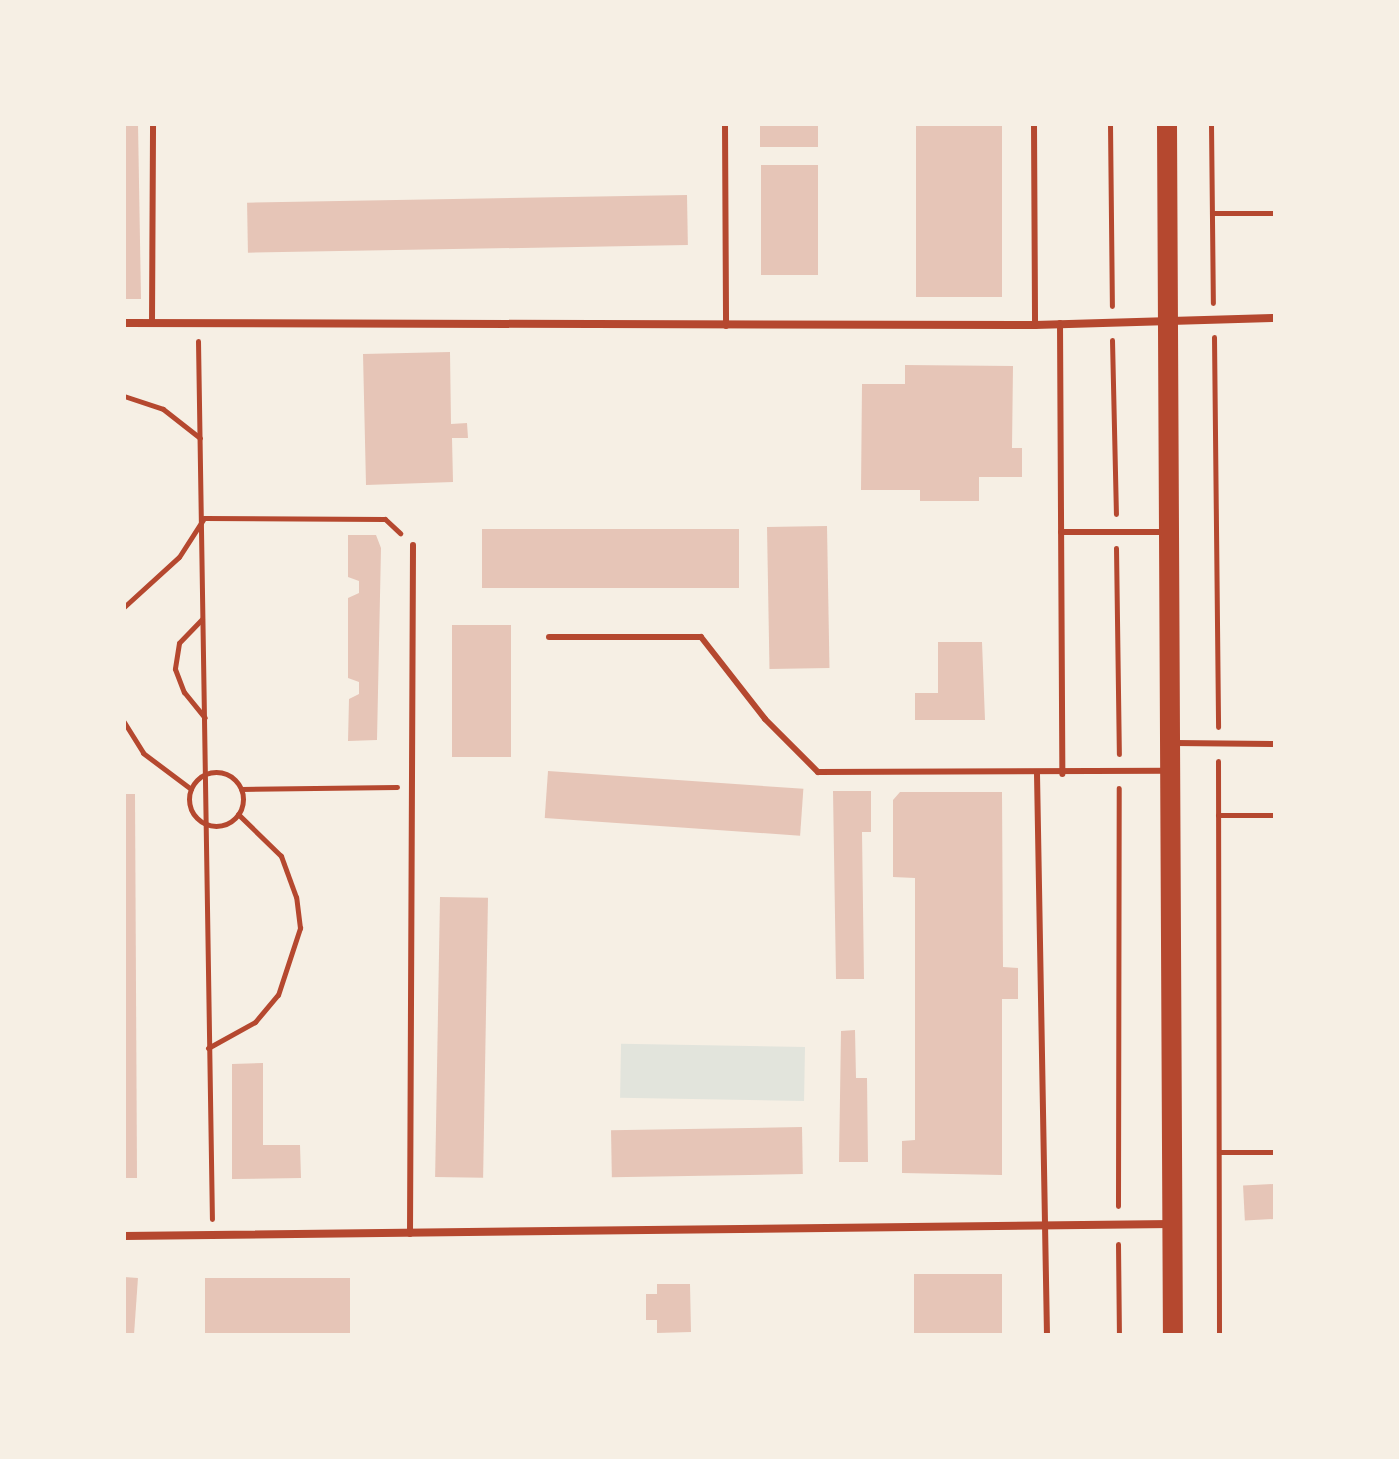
<!DOCTYPE html>
<html>
<head>
<meta charset="utf-8">
<style>
	body { margin:0 }
	#map { position:relative; width:1399px; height:1459px; overflow:hidden; background:#f6efe4; font-family:"Crimson Pro",serif }
	div>[style] { position:absolute }
	[style*='--x'] { left:calc(var(--x)*1px); top:calc(var(--y)*1px); width:calc(var(--w)*1px); rotate:calc(var(--a)*1deg) }
	.green>* { inset:0; background:#e2e4dc; transform-origin:0 0 }
	.building>* { inset:0; background:#e6c5b7; transform-origin:0 0 }
	.path>* { height:5px; margin:-2.5px; padding:0 2.5px; transform-origin:2.5px; border-radius:2.5px; background:#b5482f }
	.path>.ring { margin:-2.5px; padding:0; box-sizing:content-box; background:none; border:5px solid #b5482f; border-radius:50% }
	.service>* { height:6px; margin:-3px; padding:0 3px; transform-origin:3px; border-radius:3px; background:#b5482f }
	.minor>* { height:8px; margin:-4px; padding:0 4px; transform-origin:4px; border-radius:4px; background:#b5482f }
	.primary>* { height:20px; margin:-10px; padding:0 10px; transform-origin:10px; border-radius:10px; background:#b5482f }
	span { translate:-50% -50%; white-space:nowrap; text-align:center; line-height:1.15; -webkit-text-stroke:8px #f6efe4; paint-order:stroke }
	.frame { position:absolute; inset:0; border:126px solid #f6efe4; pointer-events:none }
</style>
</head>
<body>
<div id="map">
	<div class="green">
		<div style="left:805px;top:1047px;width:54px;height:184px;rotate:91deg"></div>
	</div>
	<div class="building">
		<div style="clip-path:polygon(124px 124px,138px 124px,141px 299px,124px 299px)"></div>
		<div style="left:760px;top:124px;width:58px;height:23px"></div>
		<div style="left:916px;top:124px;width:86px;height:173px"></div>
		<div style="left:761px;top:165px;width:57px;height:110px"></div>
		<div style="left:687px;top:195px;width:50px;height:440px;rotate:89deg"></div>
		<div style="clip-path:polygon(450px 352px,451px 424px,467px 423px,468px 438px,452px 438px,453px 482px,366px 485px,363px 354px)"></div>
		<div style="clip-path:polygon(905px 365px,1013px 366px,1012px 448px,1022px 448px,1022px 477px,979px 477px,979px 501px,920px 501px,920px 490px,861px 490px,862px 384px,905px 384px)"></div>
		<div style="left:827px;top:526px;width:142px;height:60px;rotate:89deg"></div>
		<div style="left:739px;top:529px;width:59px;height:257px;rotate:90deg"></div>
		<div style="clip-path:polygon(348px 535px,376px 535px,381px 548px,377px 740px,348px 741px,349px 699px,359px 694px,359px 682px,348px 678px,348px 598px,359px 593px,359px 581px,348px 577px)"></div>
		<div style="left:452px;top:625px;width:59px;height:132px"></div>
		<div style="clip-path:polygon(938px 642px,982px 642px,985px 720px,915px 720px,915px 693px,938px 693px)"></div>
		<div style="left:548px;top:771px;width:256px;height:47px;rotate:4deg"></div>
		<div style="clip-path:polygon(833px 791px,871px 791px,871px 832px,862px 832px,864px 979px,836px 979px)"></div>
		<div style="clip-path:polygon(900px 792px,1002px 792px,1003px 967px,1018px 968px,1018px 999px,1002px 999px,1002px 1175px,902px 1173px,902px 1141px,915px 1140px,915px 878px,893px 877px,893px 800px)"></div>
		<div style="clip-path:polygon(124px 794px,135px 794px,137px 1178px,124px 1178px)"></div>
		<div style="left:440px;top:897px;width:48px;height:280px;rotate:1deg"></div>
		<div style="clip-path:polygon(855px 1030px,856px 1078px,867px 1078px,868px 1162px,839px 1162px,841px 1031px)"></div>
		<div style="clip-path:polygon(263px 1063px,263px 1145px,300px 1145px,301px 1178px,232px 1179px,232px 1064px)"></div>
		<div style="left:802px;top:1127px;width:47px;height:191px;rotate:89deg"></div>
		<div style="left:1273px;top:1184px;width:35px;height:30px;rotate:87deg"></div>
		<div style="left:1002px;top:1274px;width:61px;height:88px;rotate:90deg"></div>
		<div style="left:124px;top:1277px;width:14px;height:58px;rotate:4deg"></div>
		<div style="left:350px;top:1278px;width:57px;height:145px;rotate:90deg"></div>
		<div style="clip-path:polygon(657px 1284px,690px 1284px,691px 1332px,657px 1333px,657px 1320px,646px 1320px,646px 1294px,657px 1294px)"></div>
	</div>
	<div class="path">
		<div style="--x:1110;--y:124;--w:182;--a:89.4"></div>
		<div style="--x:1211;--y:124;--w:179;--a:89.4"></div>
		<div style="--x:1212;--y:213;--w:63;--a:0"></div>
		<div style="--x:1214;--y:337;--w:390;--a:89.4"></div>
		<div style="--x:1112;--y:340;--w:174;--a:88.7"></div>
		<div style="--x:198;--y:341;--w:878;--a:89.09"></div>
		<div style="--x:124;--y:396;--w:41;--a:18.4"></div>
		<div style="--x:163;--y:409;--w:47;--a:38.1"></div>
		<div style="--x:1116;--y:548;--w:206;--a:89.2"></div>
		<div style="--x:124;--y:607;--w:74;--a:-42.3"></div>
		<div style="--x:179;--y:557;--w:46;--a:-57.3"></div>
		<div style="--x:204;--y:518;--w:181;--a:0.3"></div>
		<div style="--x:385;--y:519;--w:21;--a:43"></div>
		<div style="--x:202;--y:619;--w:33;--a:134"></div>
		<div style="--x:179;--y:643;--w:26;--a:99"></div>
		<div style="--x:175;--y:669;--w:25;--a:69"></div>
		<div style="--x:184;--y:692;--w:33;--a:51"></div>
		<div style="--x:124;--y:722;--w:36;--a:58"></div>
		<div style="--x:143;--y:753;--w:60;--a:36.9"></div>
		<div style="--x:1218;--y:761;--w:574;--a:89.9"></div>
		<div class="ring" style="left:189px;top:772px;width:49px;height:49px"></div>
		<div style="--x:241;--y:789;--w:156;--a:-0.7"></div>
		<div style="--x:1218;--y:815;--w:57;--a:0"></div>
		<div style="--x:208;--y:1048;--w:54;--a:-29"></div>
		<div style="--x:255;--y:1022;--w:35;--a:-50"></div>
		<div style="--x:278;--y:995;--w:71;--a:-71.8"></div>
		<div style="--x:300;--y:928;--w:31;--a:-97"></div>
		<div style="--x:296;--y:897;--w:44;--a:-110.1"></div>
		<div style="--x:281;--y:856;--w:60;--a:-135.7"></div>
		<div style="--x:1219;--y:1152;--w:56;--a:0"></div>
		<div style="--x:1118;--y:1206;--w:418;--a:-89.9"></div>
		<div style="--x:1118;--y:1244;--w:91;--a:89.4"></div>
	</div>
	<div class="service">
		<div style="--x:725;--y:124;--w:202;--a:89.7"></div>
		<div style="--x:1034;--y:124;--w:201;--a:89.7"></div>
		<div style="--x:152;--y:323;--w:199;--a:-89.7"></div>
		<div style="--x:1060;--y:323;--w:451;--a:89.7"></div>
		<div style="--x:1061;--y:532;--w:105;--a:0"></div>
		<div style="--x:549;--y:637;--w:152;--a:0"></div>
		<div style="--x:701;--y:637;--w:104;--a:52"></div>
		<div style="--x:765;--y:719;--w:75;--a:45"></div>
		<div style="--x:818;--y:772;--w:349;--a:-0.2"></div>
		<div style="--x:1175;--y:743;--w:100;--a:0.6"></div>
		<div style="--x:1037;--y:774;--w:561;--a:88.98"></div>
		<div style="--x:410;--y:1234;--w:689;--a:-89.75"></div>
	</div>
	<div class="minor">
		<div style="--x:124;--y:323;--w:911;--a:0.13"></div>
		<div style="--x:1035;--y:325;--w:240;--a:-1.7"></div>
		<div style="--x:124;--y:1236;--w:1048;--a:-0.66"></div>
	</div>
	<div class="primary">
		<div style="--x:1167;--y:124;--w:1211;--a:89.72"></div>
	</div>
	<div class="frame"></div>
</div>
</body>
</html>
